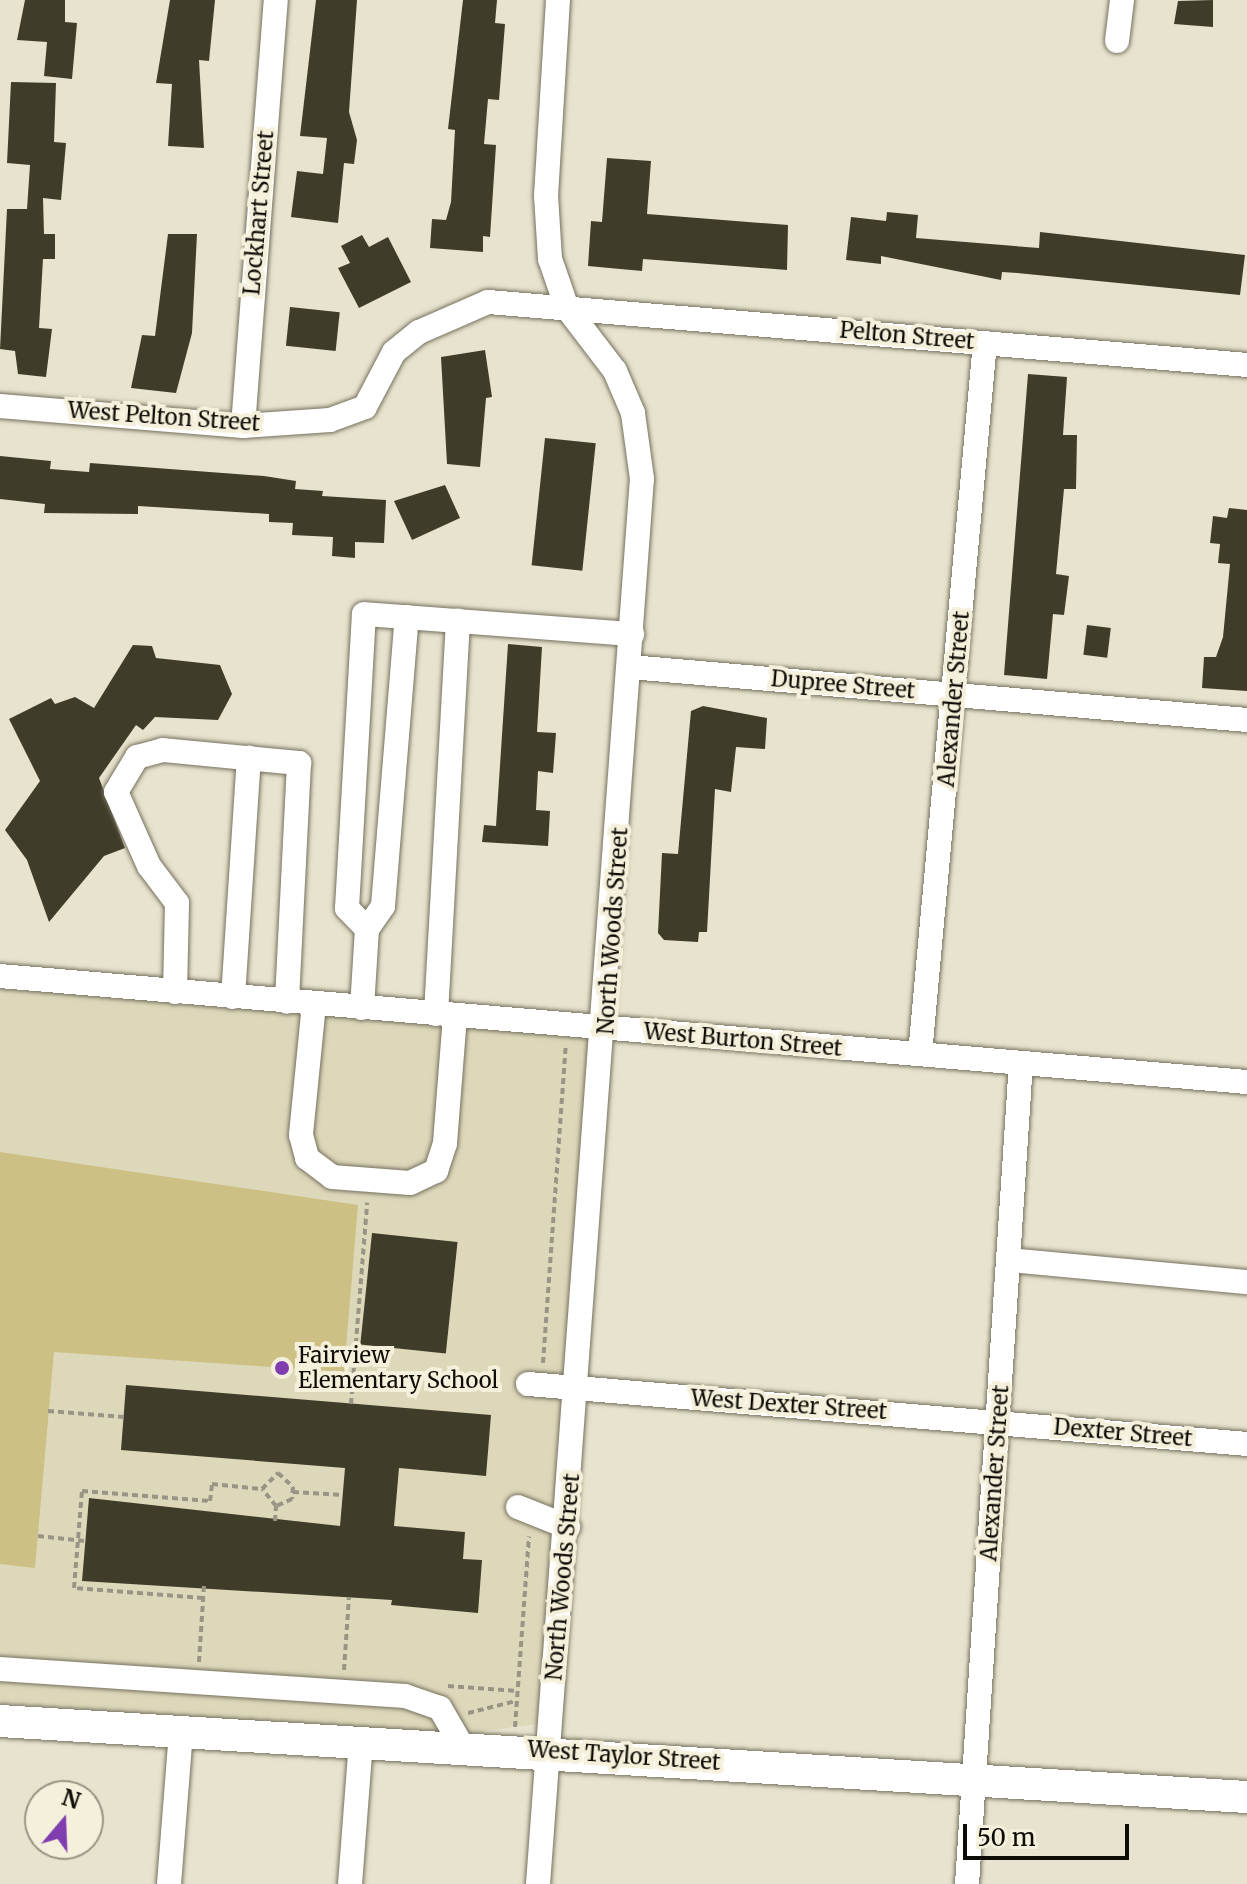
<!DOCTYPE html>
<html>
<head>
<meta charset="utf-8">
<style>
	body { margin:0 }
	#map { position:relative; width:1247px; height:1884px; overflow:hidden; background:#e7e3ce; font-family:Merriweather,serif }
	div>[style] { position:absolute }
	[style*='--x'] { left:calc(var(--x)*1px); top:calc(var(--y)*1px); width:calc(var(--w)*1px); rotate:calc(var(--a)*1deg) }
	.built>* { inset:0; background:#ded8bb }
	.green>* { inset:0; background:#ccc084 }
	.building>* { inset:0; background:#403c2a; transform-origin:0 0 }
	.path>* { height:4px; margin-top:-2px; transform-origin:0; background:repeating-linear-gradient(90deg,#989585 0 6px,transparent 0 10px) }
	.roads { filter:drop-shadow(0 0 2px #75715e) drop-shadow(0 0 2px #75715e) }
	.minor>* { height:24px; margin:-12px; padding:0 12px; transform-origin:12px; border-radius:12px; background:#fff }
	.major>* { height:32px; margin:-16px; padding:0 16px; transform-origin:16px; border-radius:16px; background:#fff }
	.dots>* { width:22px; height:22px; translate:-50% -50%; box-sizing:border-box; border:4px solid #f5f0db; border-radius:50% }
	span { translate:-50% -50%; white-space:nowrap; text-align:center; line-height:1.15; -webkit-text-stroke:8px #f5f0db; paint-order:stroke }
	.street-label { font-size:22px; color:#0e0c06 }
	.poi-label { font-size:22px; color:#0e0c06 }
	.left { translate:0 -50%; text-align:left }
	.north { position:absolute; left:24px; top:1780px; width:80px; height:80px; box-sizing:border-box; background:#f5f0db; border:2px solid #999586; border-radius:50%; rotate:19deg; font-size:22px; font-weight:700; line-height:32px; text-align:center; color:#0e0c06 }
	.north::after { content:''; display:block; margin:auto; width:28px; height:36px; background:#803db0; clip-path:polygon(50% 0,100% 100%,50% 72%,0 100%) }
	.scale { position:absolute; left:963px; top:1824px; width:166px; height:36px; box-sizing:border-box; border:4px solid #0e0c06; border-top:0; padding-left:10px; font-size:24px; line-height:28px; white-space:nowrap; color:#0e0c06; -webkit-text-stroke:6px #f5f0db; paint-order:stroke }
</style>
</head>
<body>
<div id="map">
	<div class="built">
		<div style="clip-path:polygon(0 988px,591px 1033px,537px 1724px,438px 1737px,0 1703px)"></div>
	</div>
	<div class="green">
		<div style="clip-path:polygon(0 1152px,358px 1205px,344px 1372px,54px 1352px,35px 1568px,0 1564px)"></div>
	</div>
	<div class="building">
		<div style="clip-path:polygon(25px 0,65px 0,65px 22px,77px 23px,72px 79px,44px 76px,47px 42px,17px 40px)"></div>
		<div style="clip-path:polygon(170px 0,215px 0,209px 61px,199px 60px,204px 148px,168px 146px,172px 84px,156px 83px)"></div>
		<div style="clip-path:polygon(316px 0,357px 0,349px 112px,357px 140px,354px 164px,344px 163px,338px 223px,291px 217px,297px 171px,323px 174px,327px 138px,300px 136px)"></div>
		<div style="clip-path:polygon(463px 0,497px 0,495px 23px,505px 24px,499px 100px,488px 99px,484px 144px,496px 145px,490px 237px,483px 236px,483px 252px,430px 248px,432px 219px,446px 220px,451px 202px,455px 130px,448px 129px)"></div>
		<div style="clip-path:polygon(1213px 0,1213px 27px,1174px 24px,1178px 1px)"></div>
		<div style="clip-path:polygon(11px 82px,56px 83px,54px 142px,66px 143px,61px 200px,43px 198px,44px 234px,55px 234px,55px 259px,43px 259px,39px 328px,52px 329px,46px 377px,18px 374px,15px 351px,0 349px,7px 209px,27px 209px,30px 165px,7px 163px)"></div>
		<div style="clip-path:polygon(607px 158px,651px 161px,647px 214px,788px 225px,787px 270px,643px 259px,642px 271px,588px 266px,591px 221px,602px 222px)"></div>
		<div style="clip-path:polygon(887px 212px,918px 215px,916px 238px,1039px 248px,1040px 232px,1245px 255px,1240px 295px,1017px 273px,1002px 272px,1001px 280px,881px 256px,881px 264px,846px 260px,851px 217px,886px 221px)"></div>
		<div style="clip-path:polygon(168px 234px,197px 234px,192px 333px,176px 393px,131px 388px,142px 335px,155px 336px)"></div>
		<div style="clip-path:polygon(362px 235px,369px 247px,388px 237px,411px 282px,359px 308px,338px 268px,350px 263px,341px 246px)"></div>
		<div style="left:290px;top:307px;width:50px;height:39px;rotate:6deg"></div>
		<div style="clip-path:polygon(485px 350px,492px 397px,486px 398px,480px 467px,447px 464px,441px 357px)"></div>
		<div style="clip-path:polygon(1028px 374px,1067px 377px,1063px 435px,1077px 435px,1076px 489px,1064px 489px,1056px 574px,1069px 576px,1064px 615px,1053px 614px,1047px 679px,1004px 675px)"></div>
		<div style="left:545px;top:438px;width:51px;height:128px;rotate:6deg"></div>
		<div style="clip-path:polygon(0 456px,51px 461px,50px 469px,89px 472px,90px 463px,264px 476px,296px 481px,295px 489px,323px 491px,322px 496px,386px 500px,384px 543px,355px 542px,355px 558px,332px 556px,333px 537px,292px 535px,293px 523px,269px 522px,269px 514px,138px 506px,138px 514px,44px 513px,45px 504px,0 499px)"></div>
		<div style="clip-path:polygon(445px 485px,460px 518px,412px 540px,394px 501px)"></div>
		<div style="clip-path:polygon(1229px 508px,1247px 510px,1247px 691px,1202px 688px,1204px 657px,1216px 657px,1223px 637px,1230px 564px,1218px 563px,1220px 544px,1210px 543px,1213px 516px,1227px 518px)"></div>
		<div style="left:1087px;top:625px;width:24px;height:30px;rotate:7deg"></div>
		<div style="clip-path:polygon(508px 644px,542px 647px,537px 732px,556px 733px,553px 773px,538px 771px,536px 810px,550px 811px,548px 846px,482px 842px,484px 825px,496px 826px)"></div>
		<div style="clip-path:polygon(133px 645px,152px 646px,156px 658px,220px 665px,232px 694px,218px 720px,155px 717px,143px 730px,136px 725px,99px 778px,125px 848px,104px 856px,49px 922px,27px 860px,5px 830px,40px 781px,9px 719px,51px 698px,55px 704px,75px 697px,94px 708px)"></div>
		<div style="clip-path:polygon(703px 706px,767px 718px,765px 749px,736px 747px,731px 792px,715px 789px,707px 932px,699px 932px,698px 942px,664px 940px,658px 933px,662px 853px,678px 854px,691px 711px)"></div>
		<div style="left:372px;top:1233px;width:86px;height:112px;rotate:6deg"></div>
		<div style="clip-path:polygon(126px 1385px,491px 1415px,486px 1476px,399px 1468px,394px 1526px,465px 1532px,463px 1559px,482px 1560px,478px 1613px,391px 1605px,392px 1600px,82px 1581px,89px 1498px,340px 1526px,345px 1468px,121px 1450px)"></div>
	</div>
	<div class="path">
		<div style="--x:543;--y:1363;--w:319;--a:-85.9"></div>
		<div style="--x:351;--y:1404;--w:202;--a:-85.4"></div>
		<div style="--x:48;--y:1411;--w:76;--a:4.5"></div>
		<div style="--x:293;--y:1492;--w:50;--a:3.4"></div>
		<div style="--x:275;--y:1521;--w:15;--a:-86"></div>
		<div style="--x:38;--y:1536;--w:47;--a:6.1"></div>
		<div style="--x:203;--y:1598;--w:129;--a:-175.6"></div>
		<div style="--x:74;--y:1588;--w:97;--a:-85.3"></div>
		<div style="--x:82;--y:1491;--w:128;--a:4.5"></div>
		<div style="--x:210;--y:1501;--w:17;--a:-83"></div>
		<div style="--x:212;--y:1484;--w:50;--a:5.7"></div>
		<div style="--x:262;--y:1489;--w:23;--a:-45"></div>
		<div style="--x:278;--y:1473;--w:21;--a:43"></div>
		<div style="--x:293;--y:1487;--w:12;--a:95"></div>
		<div style="--x:292;--y:1499;--w:17;--a:156"></div>
		<div style="--x:276;--y:1506;--w:22;--a:-129"></div>
		<div style="--x:199;--y:1662;--w:77;--a:-86.3"></div>
		<div style="--x:344;--y:1670;--w:73;--a:-86.1"></div>
		<div style="--x:448;--y:1686;--w:69;--a:4.1"></div>
		<div style="--x:468;--y:1713;--w:49;--a:-14"></div>
		<div style="--x:515;--y:1727;--w:191;--a:-85.8"></div>
	</div>
	<div class="roads">
		<div class="minor">
			<div style="--x:1117;--y:41;--w:41;--a:-83"></div>
			<div style="--x:0;--y:406;--w:244;--a:4.7"></div>
			<div style="--x:243;--y:426;--w:87;--a:-3.9"></div>
			<div style="--x:330;--y:420;--w:37;--a:-20"></div>
			<div style="--x:365;--y:407;--w:62;--a:-62.2"></div>
			<div style="--x:394;--y:352;--w:32;--a:-39"></div>
			<div style="--x:419;--y:332;--w:75;--a:-23.5"></div>
			<div style="--x:488;--y:302;--w:762;--a:4.74"></div>
			<div style="--x:243;--y:426;--w:427;--a:-85.6"></div>
			<div style="--x:630;--y:667;--w:619;--a:4.91"></div>
			<div style="--x:367;--y:929;--w:28;--a:-55"></div>
			<div style="--x:383;--y:906;--w:290;--a:-85.3"></div>
			<div style="--x:0;--y:976;--w:1251;--a:4.86"></div>
			<div style="--x:175;--y:992;--w:89;--a:-88.7"></div>
			<div style="--x:177;--y:903;--w:46;--a:-127.1"></div>
			<div style="--x:149;--y:866;--w:81;--a:-114"></div>
			<div style="--x:116;--y:792;--w:41;--a:-59"></div>
			<div style="--x:137;--y:757;--w:27;--a:-15"></div>
			<div style="--x:163;--y:750;--w:137;--a:5.5"></div>
			<div style="--x:299;--y:763;--w:239;--a:92.9"></div>
			<div style="--x:233;--y:997;--w:240;--a:-86.2"></div>
			<div style="--x:314;--y:1004;--w:132;--a:95.7"></div>
			<div style="--x:301;--y:1135;--w:24;--a:75"></div>
			<div style="--x:307;--y:1158;--w:31;--a:37"></div>
			<div style="--x:332;--y:1177;--w:78;--a:4.4"></div>
			<div style="--x:410;--y:1183;--w:29;--a:-25"></div>
			<div style="--x:436;--y:1171;--w:29;--a:-72"></div>
			<div style="--x:445;--y:1143;--w:127;--a:-85.5"></div>
			<div style="--x:362;--y:1008;--w:79;--a:-86.4"></div>
			<div style="--x:367;--y:929;--w:29;--a:-134"></div>
			<div style="--x:347;--y:908;--w:294;--a:-86.7"></div>
			<div style="--x:364;--y:614;--w:269;--a:4.3"></div>
			<div style="--x:436;--y:1014;--w:394;--a:-86.8"></div>
			<div style="--x:920;--y:1054;--w:714;--a:-84.78"></div>
			<div style="--x:1009;--y:1260;--w:239;--a:5.3"></div>
			<div style="--x:528;--y:1384;--w:721;--a:4.77"></div>
			<div style="--x:518;--y:1507;--w:54;--a:21.8"></div>
			<div style="--x:0;--y:1669;--w:406;--a:3.8"></div>
			<div style="--x:405;--y:1696;--w:37;--a:19"></div>
			<div style="--x:440;--y:1708;--w:44;--a:59.9"></div>
			<div style="--x:169;--y:1884;--w:152;--a:-85.5"></div>
			<div style="--x:350;--y:1884;--w:143;--a:-85.6"></div>
			<div style="--x:538;--y:1884;--w:1409;--a:-85.77"></div>
			<div style="--x:642;--y:479;--w:67;--a:-97.8"></div>
			<div style="--x:633;--y:413;--w:46;--a:-113.2"></div>
			<div style="--x:615;--y:371;--w:79;--a:-127.3"></div>
			<div style="--x:567;--y:308;--w:52;--a:-109.1"></div>
			<div style="--x:550;--y:259;--w:63;--a:-93.6"></div>
			<div style="--x:546;--y:196;--w:196;--a:-86.5"></div>
			<div style="--x:967;--y:1884;--w:823;--a:-86.24"></div>
		</div>
		<div class="major">
			<div style="--x:0;--y:1721;--w:1249;--a:3.49"></div>
		</div>
	</div>
	<div class="dots">
		<div style="left:282px;top:1368px;background:#803db0"></div>
	</div>
	<div class="street-label">
		<span style="left:259px;top:213px;rotate:-85deg">Lockhart Street</span>
		<span style="left:907px;top:336px;rotate:5deg">Pelton Street</span>
		<span style="left:164px;top:417px;rotate:4deg">West Pelton Street</span>
		<span style="left:843px;top:685px;rotate:5deg">Dupree Street</span>
		<span style="left:954px;top:699px;rotate:-85deg">Alexander Street</span>
		<span style="left:613px;top:931px;rotate:-86deg">North Woods Street</span>
		<span style="left:743px;top:1040px;rotate:5deg">West Burton Street</span>
		<span style="left:789px;top:1405px;rotate:4deg">West Dexter Street</span>
		<span style="left:1123px;top:1433px;rotate:5deg">Dexter Street</span>
		<span style="left:995px;top:1473px;rotate:-86deg">Alexander Street</span>
		<span style="left:563px;top:1577px;rotate:-85deg">North Woods Street</span>
		<span style="left:624px;top:1756px;rotate:4deg">West Taylor Street</span>
	</div>
	<div class="poi-label">
		<span class="left" style="left:298px;top:1368px">Fairview<br>Elementary School</span>
	</div>
	<div class="north">N</div>
	<div class="scale">50 m</div>
</div>
</body>
</html>
